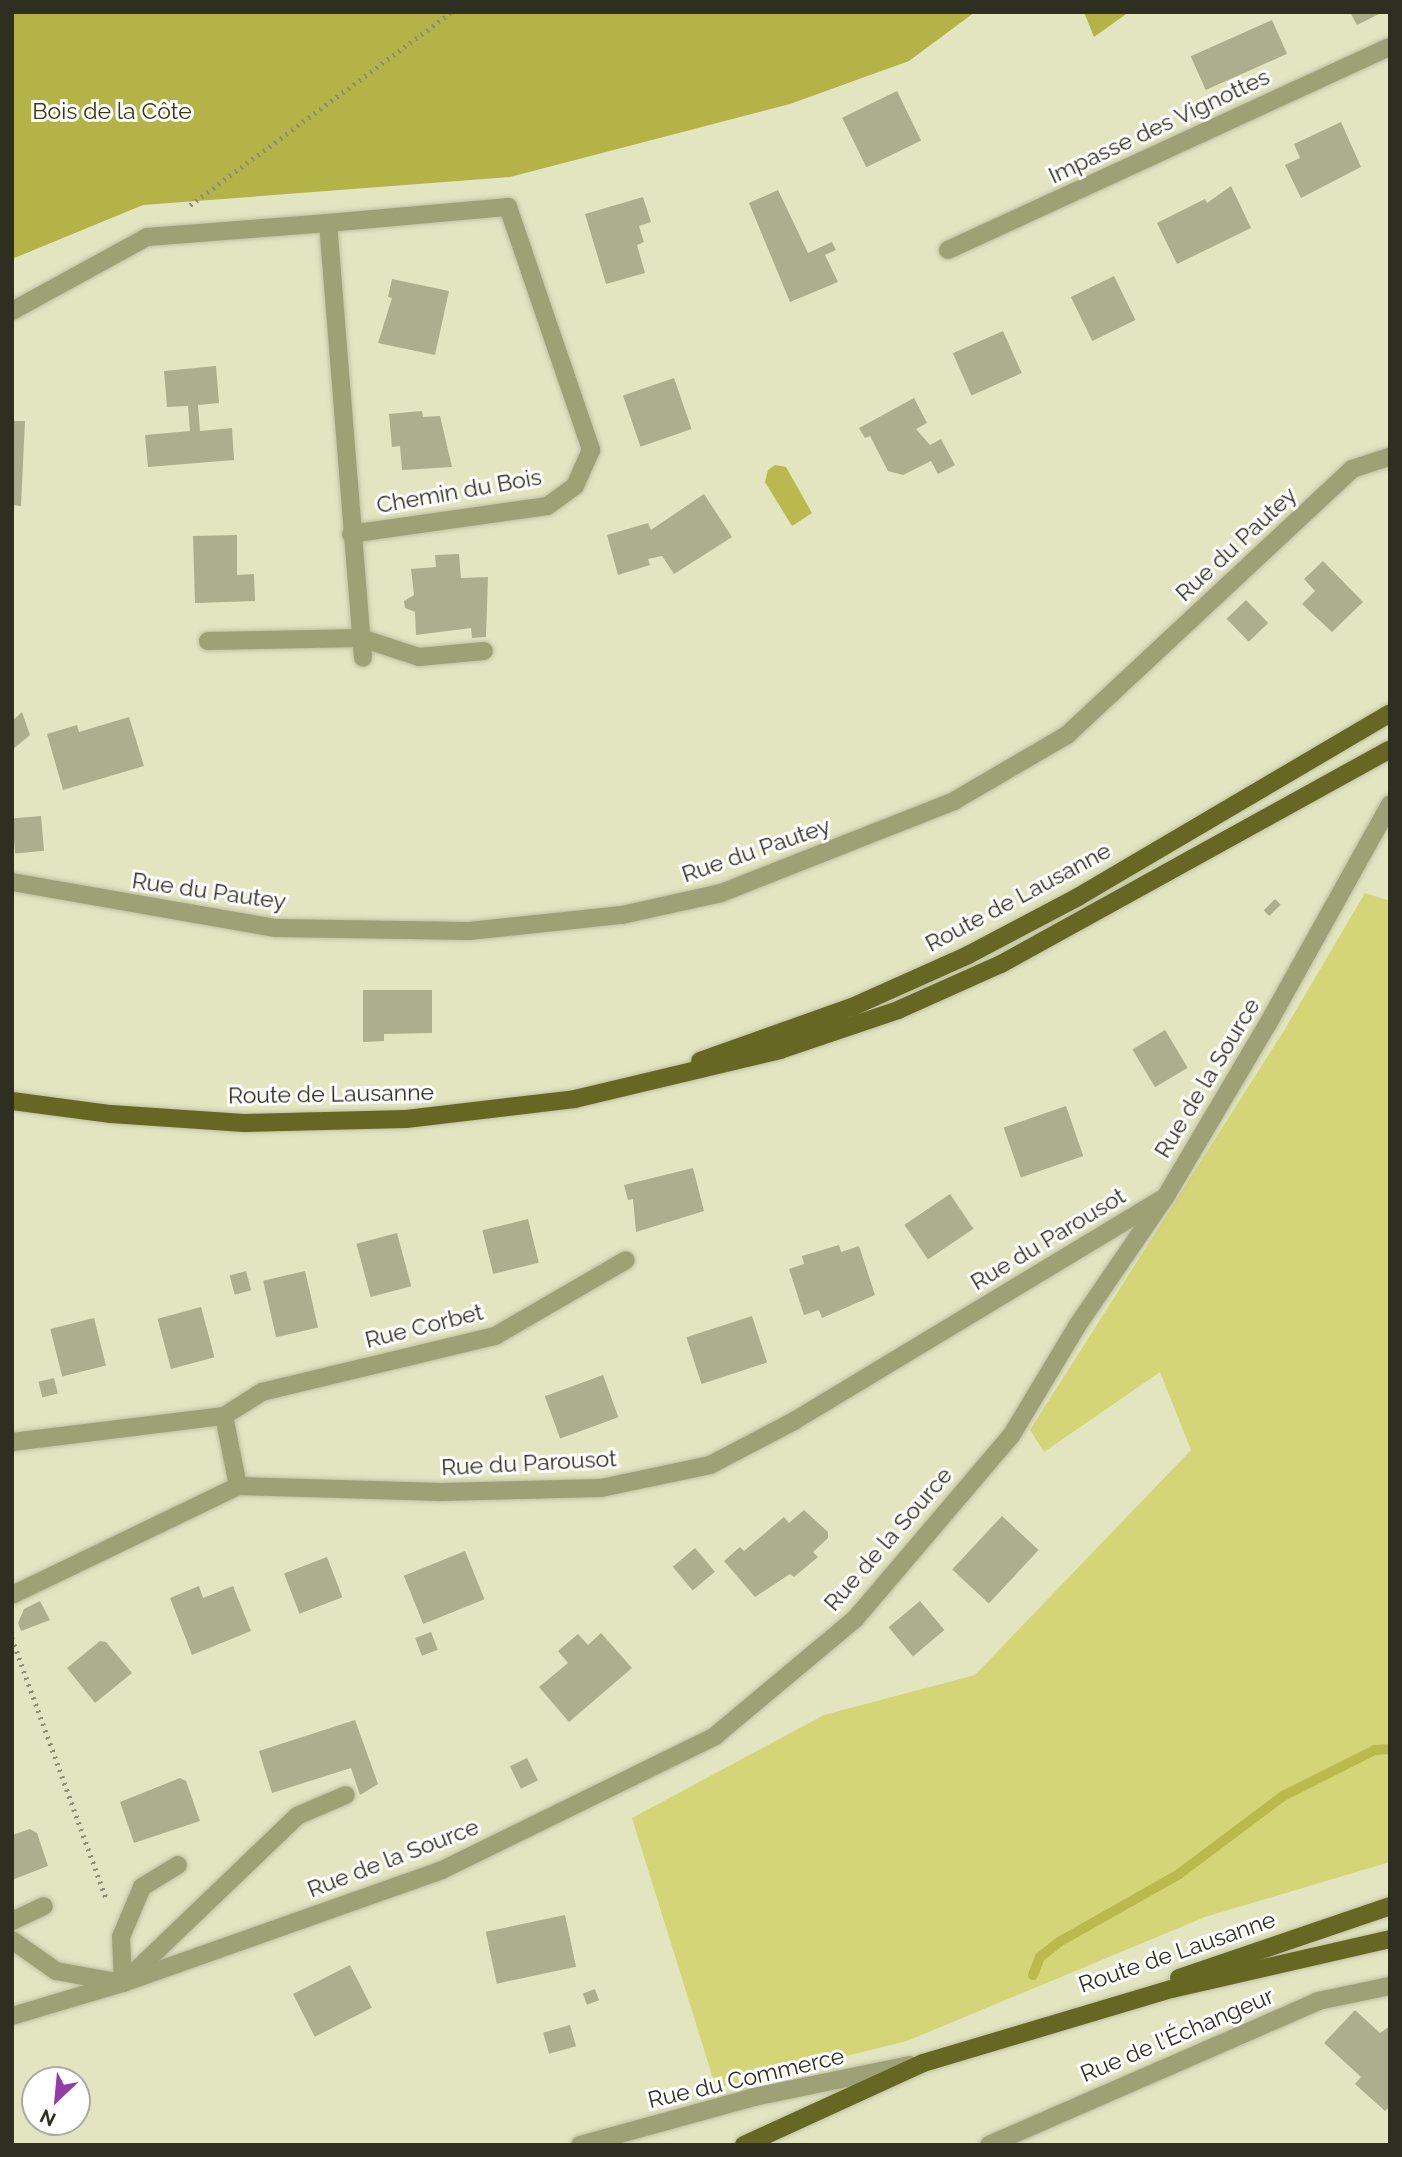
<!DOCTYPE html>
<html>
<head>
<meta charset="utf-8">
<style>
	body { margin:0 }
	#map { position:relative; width:1402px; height:2157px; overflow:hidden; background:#e3e5c1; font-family:Raleway,sans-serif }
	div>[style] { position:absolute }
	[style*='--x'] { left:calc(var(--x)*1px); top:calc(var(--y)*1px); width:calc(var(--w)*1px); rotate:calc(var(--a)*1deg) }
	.green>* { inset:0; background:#d4d576 }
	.forest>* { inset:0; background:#b3b347 }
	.water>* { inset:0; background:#b9b94e }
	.stream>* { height:10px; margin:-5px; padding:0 5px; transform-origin:5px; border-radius:5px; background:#b9b94e }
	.building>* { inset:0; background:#adae8c; transform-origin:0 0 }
	.path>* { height:4.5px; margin-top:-2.25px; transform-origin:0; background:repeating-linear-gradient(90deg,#8d8e75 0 2px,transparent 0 7px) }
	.roads { filter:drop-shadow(0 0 2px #bfc0a1) drop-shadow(0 0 2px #bfc0a1) }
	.minor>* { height:18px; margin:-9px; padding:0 9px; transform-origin:9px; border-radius:9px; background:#9ea075 }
	.major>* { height:18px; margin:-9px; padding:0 9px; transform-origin:9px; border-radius:9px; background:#676724 }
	span { translate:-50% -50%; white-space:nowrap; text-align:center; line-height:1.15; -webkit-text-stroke:6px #fff; paint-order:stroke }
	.park-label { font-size:23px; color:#38380a }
	.street-label { font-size:23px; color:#2e2e21 }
	.frame { position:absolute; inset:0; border:14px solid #2e2e21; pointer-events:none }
	.north { position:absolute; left:21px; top:2066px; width:70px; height:70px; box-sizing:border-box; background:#fff; border:2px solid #ababa6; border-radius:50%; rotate:206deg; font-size:19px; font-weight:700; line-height:28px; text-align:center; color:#2e2e21 }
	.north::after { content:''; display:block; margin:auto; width:24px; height:32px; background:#933ca8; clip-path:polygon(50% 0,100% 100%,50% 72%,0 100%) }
</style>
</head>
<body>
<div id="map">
	<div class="green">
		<div style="clip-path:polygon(1365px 893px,1390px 901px,1390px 1862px,1205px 1917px,907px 2041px,716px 2088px,632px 1818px,824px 1715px,975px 1675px,1191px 1450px,1160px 1372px,1044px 1452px,1030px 1430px,1285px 1029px)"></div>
	</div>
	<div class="forest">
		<div style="clip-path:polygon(12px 12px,975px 12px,909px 61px,790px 104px,510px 177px,143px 205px,12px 259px)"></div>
		<div style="clip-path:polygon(1084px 12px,1129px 12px,1094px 37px)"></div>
	</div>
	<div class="water">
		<div style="clip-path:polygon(775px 465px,786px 467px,812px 513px,792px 526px,765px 482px,768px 470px)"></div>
	</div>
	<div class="stream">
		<div style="--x:1033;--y:1975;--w:19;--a:-69"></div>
		<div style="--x:1040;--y:1957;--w:24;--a:-38"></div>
		<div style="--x:1059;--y:1942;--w:138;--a:-29.5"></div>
		<div style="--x:1179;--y:1874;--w:130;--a:-36.9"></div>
		<div style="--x:1283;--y:1796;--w:103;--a:-26.6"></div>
		<div style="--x:1375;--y:1750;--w:15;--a:-4"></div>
	</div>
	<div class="building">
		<div style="clip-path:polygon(1350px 12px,1383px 12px,1357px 25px)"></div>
		<div style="left:1272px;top:20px;width:37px;height:89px;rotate:66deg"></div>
		<div style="left:897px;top:91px;width:55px;height:61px;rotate:64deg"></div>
		<div style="clip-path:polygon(1341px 122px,1361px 167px,1301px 198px,1285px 165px,1300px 158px,1294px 144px)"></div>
		<div style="clip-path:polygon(1231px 186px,1251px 228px,1177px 264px,1157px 223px,1205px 199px,1207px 203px)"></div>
		<div style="clip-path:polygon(778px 190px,808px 253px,832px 242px,836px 250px,825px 255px,838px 282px,790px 302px,749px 203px)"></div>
		<div style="clip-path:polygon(643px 197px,651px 222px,639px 226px,644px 242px,637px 245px,645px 273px,606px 284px,585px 214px)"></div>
		<div style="left:1114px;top:276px;width:49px;height:48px;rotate:64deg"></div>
		<div style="clip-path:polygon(392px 279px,449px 291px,435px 355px,378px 343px,392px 298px,388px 297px)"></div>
		<div style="left:1003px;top:331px;width:46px;height:55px;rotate:66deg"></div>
		<div style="clip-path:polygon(216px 366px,219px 403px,198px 405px,200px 431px,232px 428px,234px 460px,148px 467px,145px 435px,190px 431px,188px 406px,167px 407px,164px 371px)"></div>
		<div style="left:674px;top:378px;width:54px;height:54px;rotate:71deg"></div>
		<div style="clip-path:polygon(914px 398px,927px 423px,916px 429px,930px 445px,941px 439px,955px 465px,938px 474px,931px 461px,903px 475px,888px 471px,870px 436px,865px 438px,859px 428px)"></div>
		<div style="clip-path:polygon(422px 411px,423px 417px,440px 416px,452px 467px,402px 470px,400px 446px,392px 447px,389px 414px)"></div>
		<div style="clip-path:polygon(12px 421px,25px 421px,21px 506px,12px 505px)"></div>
		<div style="clip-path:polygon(704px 494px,732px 537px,674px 574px,662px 556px,648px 559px,650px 565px,618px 575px,607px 535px,648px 523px,651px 530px)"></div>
		<div style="clip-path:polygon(237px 535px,237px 575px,254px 574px,255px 601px,195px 603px,193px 536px)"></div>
		<div style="clip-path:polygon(459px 554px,461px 578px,488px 577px,486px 637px,472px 638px,471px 628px,416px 635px,415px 612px,405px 608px,404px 601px,414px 595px,411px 569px,436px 567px,435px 555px)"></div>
		<div style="clip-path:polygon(1323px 561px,1363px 602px,1332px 632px,1302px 604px,1315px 591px,1304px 579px)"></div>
		<div style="left:1246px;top:600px;width:32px;height:27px;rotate:46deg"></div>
		<div style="clip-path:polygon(22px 712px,30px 735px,12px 750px,12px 721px)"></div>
		<div style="clip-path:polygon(129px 717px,144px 766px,63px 790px,47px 734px,77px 725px,79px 732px)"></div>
		<div style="left:41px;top:816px;width:35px;height:29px;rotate:85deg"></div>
		<div style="left:1275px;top:899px;width:8px;height:16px;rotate:45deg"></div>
		<div style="clip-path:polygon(363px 990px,432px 990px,432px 1033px,384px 1034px,384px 1041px,363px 1042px)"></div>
		<div style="left:1165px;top:1030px;width:44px;height:38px;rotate:59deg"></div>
		<div style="left:1066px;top:1106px;width:53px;height:66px;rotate:71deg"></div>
		<div style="clip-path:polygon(693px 1168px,704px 1211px,636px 1232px,633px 1199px,628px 1200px,624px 1185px)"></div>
		<div style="left:950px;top:1194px;width:42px;height:55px;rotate:56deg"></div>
		<div style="left:528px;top:1219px;width:45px;height:47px;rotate:76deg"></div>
		<div style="left:397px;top:1233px;width:55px;height:42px;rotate:75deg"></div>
		<div style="clip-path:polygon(839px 1245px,841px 1252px,859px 1246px,875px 1295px,822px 1318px,819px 1310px,804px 1315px,789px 1269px,804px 1264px,802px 1256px)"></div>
		<div style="left:246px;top:1271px;width:20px;height:17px;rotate:75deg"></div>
		<div style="left:305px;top:1271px;width:58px;height:43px;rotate:77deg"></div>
		<div style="left:201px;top:1307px;width:52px;height:45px;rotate:75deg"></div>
		<div style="left:752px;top:1316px;width:49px;height:69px;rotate:72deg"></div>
		<div style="left:94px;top:1318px;width:49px;height:45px;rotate:76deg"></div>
		<div style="left:603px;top:1375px;width:45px;height:62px;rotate:70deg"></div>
		<div style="left:54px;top:1378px;width:16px;height:16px;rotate:76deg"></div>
		<div style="clip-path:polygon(804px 1510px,828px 1532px,828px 1538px,813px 1552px,818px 1557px,794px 1577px,790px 1574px,755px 1597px,724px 1561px,740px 1547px,744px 1551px,784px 1517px,789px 1523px)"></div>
		<div style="left:1002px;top:1516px;width:50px;height:73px;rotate:43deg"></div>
		<div style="left:695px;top:1548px;width:31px;height:29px;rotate:50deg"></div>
		<div style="left:465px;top:1551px;width:52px;height:66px;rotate:68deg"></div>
		<div style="left:327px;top:1557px;width:43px;height:46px;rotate:69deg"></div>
		<div style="clip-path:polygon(199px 1586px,203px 1598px,233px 1586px,251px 1631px,192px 1655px,170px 1598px)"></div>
		<div style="clip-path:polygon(40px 1601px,50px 1620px,21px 1631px,18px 1623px,24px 1609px)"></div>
		<div style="left:920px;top:1601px;width:38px;height:41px;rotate:50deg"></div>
		<div style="left:431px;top:1632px;width:19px;height:17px;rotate:69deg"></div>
		<div style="clip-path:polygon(601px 1633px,632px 1668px,569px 1722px,539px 1687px,568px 1663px,558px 1651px,578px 1634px,588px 1645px)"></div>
		<div style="clip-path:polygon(100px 1641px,106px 1642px,132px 1673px,95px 1703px,67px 1668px)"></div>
		<div style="clip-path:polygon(355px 1720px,378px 1784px,360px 1795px,351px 1768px,272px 1793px,259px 1751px)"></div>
		<div style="left:527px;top:1758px;width:25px;height:19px;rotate:64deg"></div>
		<div style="clip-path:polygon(180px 1778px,186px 1781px,200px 1821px,134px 1843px,120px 1802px)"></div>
		<div style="clip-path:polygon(30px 1829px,37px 1833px,48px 1866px,12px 1880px,12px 1835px)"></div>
		<div style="left:565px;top:1915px;width:53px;height:81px;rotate:78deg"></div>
		<div style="left:350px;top:1965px;width:48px;height:64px;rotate:63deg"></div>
		<div style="left:595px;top:1989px;width:12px;height:13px;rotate:70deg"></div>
		<div style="clip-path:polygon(1355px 2010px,1380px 2033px,1390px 2026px,1390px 2106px,1385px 2111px,1355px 2084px,1361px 2077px,1324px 2043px)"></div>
		<div style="left:570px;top:2025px;width:22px;height:28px;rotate:74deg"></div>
	</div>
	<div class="path">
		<div style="--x:190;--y:205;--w:325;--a:-36.4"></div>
		<div style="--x:12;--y:1638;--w:279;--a:70.1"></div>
	</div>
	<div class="roads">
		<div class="minor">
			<div style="--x:328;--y:223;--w:181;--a:-5.1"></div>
			<div style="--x:508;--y:207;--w:257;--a:71.1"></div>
			<div style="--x:591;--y:450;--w:39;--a:114"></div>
			<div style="--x:575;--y:486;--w:34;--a:144"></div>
			<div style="--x:547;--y:506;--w:198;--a:171.9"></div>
			<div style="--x:948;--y:250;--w:486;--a:-24.7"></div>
			<div style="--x:12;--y:311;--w:154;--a:-28.7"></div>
			<div style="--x:147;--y:237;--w:182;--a:-4.4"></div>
			<div style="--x:328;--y:223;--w:436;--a:85.4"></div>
			<div style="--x:208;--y:641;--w:153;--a:-1.1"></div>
			<div style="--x:361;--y:638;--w:61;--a:18.1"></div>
			<div style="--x:419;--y:657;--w:65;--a:-5.3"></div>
			<div style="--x:12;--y:882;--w:268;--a:9.9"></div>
			<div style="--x:276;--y:928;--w:193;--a:0.9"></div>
			<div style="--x:469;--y:931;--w:154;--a:-6"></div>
			<div style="--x:622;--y:915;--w:101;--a:-12.5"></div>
			<div style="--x:721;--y:893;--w:251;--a:-21.5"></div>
			<div style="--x:954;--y:801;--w:131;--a:-30.3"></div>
			<div style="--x:1067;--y:735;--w:390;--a:-43"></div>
			<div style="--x:1352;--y:469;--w:40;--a:-18"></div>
			<div style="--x:12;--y:1442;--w:214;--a:-7"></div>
			<div style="--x:238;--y:1486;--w:71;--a:-101.3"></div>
			<div style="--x:224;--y:1416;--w:45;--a:-32.3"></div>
			<div style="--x:262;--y:1392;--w:240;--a:-13.5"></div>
			<div style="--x:495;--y:1336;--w:151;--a:-30.1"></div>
			<div style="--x:12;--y:1595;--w:251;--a:-25.7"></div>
			<div style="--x:238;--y:1486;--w:203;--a:1.7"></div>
			<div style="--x:441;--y:1492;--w:160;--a:-1.4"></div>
			<div style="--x:601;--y:1488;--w:111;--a:-11.9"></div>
			<div style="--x:710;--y:1465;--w:95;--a:-27.6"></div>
			<div style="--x:794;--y:1421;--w:428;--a:-31.1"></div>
			<div style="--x:12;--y:1921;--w:35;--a:-25"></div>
			<div style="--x:12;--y:1940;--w:54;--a:35.2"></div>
			<div style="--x:56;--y:1971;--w:68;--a:10.2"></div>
			<div style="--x:123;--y:1983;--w:241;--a:-43.8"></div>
			<div style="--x:297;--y:1816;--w:53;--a:-23.2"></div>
			<div style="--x:123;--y:1983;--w:46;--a:-92.5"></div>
			<div style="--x:121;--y:1937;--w:54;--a:-67.2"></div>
			<div style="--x:142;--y:1887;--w:42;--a:-31.4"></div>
			<div style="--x:12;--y:2016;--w:116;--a:-16.6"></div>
			<div style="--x:123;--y:1983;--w:338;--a:-19.5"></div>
			<div style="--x:442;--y:1870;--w:304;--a:-26.1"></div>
			<div style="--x:715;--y:1736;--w:182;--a:-39.9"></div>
			<div style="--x:855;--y:1619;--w:240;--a:-49.6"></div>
			<div style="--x:1011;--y:1436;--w:128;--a:-59"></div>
			<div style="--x:1077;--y:1326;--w:158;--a:-55.6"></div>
			<div style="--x:1166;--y:1196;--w:204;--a:-59.4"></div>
			<div style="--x:1270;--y:1020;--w:247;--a:-60.9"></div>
			<div style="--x:580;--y:2145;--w:180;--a:-15.4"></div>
			<div style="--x:754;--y:2097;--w:159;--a:-11.6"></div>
			<div style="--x:989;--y:2145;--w:359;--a:-23.6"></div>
			<div style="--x:1318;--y:2001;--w:74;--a:-11.8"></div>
		</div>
		<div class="major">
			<div style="--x:700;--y:1061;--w:161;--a:-19.6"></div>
			<div style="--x:852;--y:1007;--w:127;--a:-24.1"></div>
			<div style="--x:968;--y:955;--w:124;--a:-27.8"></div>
			<div style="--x:1078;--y:897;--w:362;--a:-30.5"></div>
			<div style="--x:12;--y:1101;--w:100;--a:7.5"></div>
			<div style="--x:111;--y:1114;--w:133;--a:3.9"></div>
			<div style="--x:244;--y:1123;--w:162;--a:-1.4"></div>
			<div style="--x:406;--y:1119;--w:170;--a:-6.7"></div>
			<div style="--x:575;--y:1099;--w:211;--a:-13.4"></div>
			<div style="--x:780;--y:1050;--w:125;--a:-18.7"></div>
			<div style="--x:898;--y:1010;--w:113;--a:-24.1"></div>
			<div style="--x:1001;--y:964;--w:444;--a:-28.9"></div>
			<div style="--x:1179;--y:1978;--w:223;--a:-18.8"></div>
			<div style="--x:744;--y:2145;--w:197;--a:-24.6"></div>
			<div style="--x:923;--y:2063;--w:260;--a:-16.6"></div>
			<div style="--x:1172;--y:1989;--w:224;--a:-12.9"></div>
		</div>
	</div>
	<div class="park-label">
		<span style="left:112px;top:111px">Bois de la Côte</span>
	</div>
	<div class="street-label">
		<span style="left:1159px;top:126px;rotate:-25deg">Impasse des Vignottes</span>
		<span style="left:459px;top:491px;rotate:-10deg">Chemin du Bois</span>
		<span style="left:1236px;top:544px;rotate:-43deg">Rue du Pautey</span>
		<span style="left:756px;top:850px;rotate:-19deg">Rue du Pautey</span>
		<span style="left:209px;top:891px;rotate:8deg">Rue du Pautey</span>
		<span style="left:1018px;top:897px;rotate:-28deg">Route de Lausanne</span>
		<span style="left:1207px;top:1078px;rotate:-59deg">Rue de la Source</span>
		<span style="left:331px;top:1094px;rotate:-1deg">Route de Lausanne</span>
		<span style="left:1048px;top:1239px;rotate:-31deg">Rue du Parousot</span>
		<span style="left:424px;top:1326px;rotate:-14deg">Rue Corbet</span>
		<span style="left:529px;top:1463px;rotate:-3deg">Rue du Parousot</span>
		<span style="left:888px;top:1539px;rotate:-49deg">Rue de la Source</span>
		<span style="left:393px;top:1858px;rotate:-21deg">Rue de la Source</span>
		<span style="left:1177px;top:1952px;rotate:-19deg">Route de Lausanne</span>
		<span style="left:1177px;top:2035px;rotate:-23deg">Rue de l'Échangeur</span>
		<span style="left:746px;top:2078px;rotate:-13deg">Rue du Commerce</span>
	</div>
	<div class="frame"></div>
	<div class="north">N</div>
</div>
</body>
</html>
